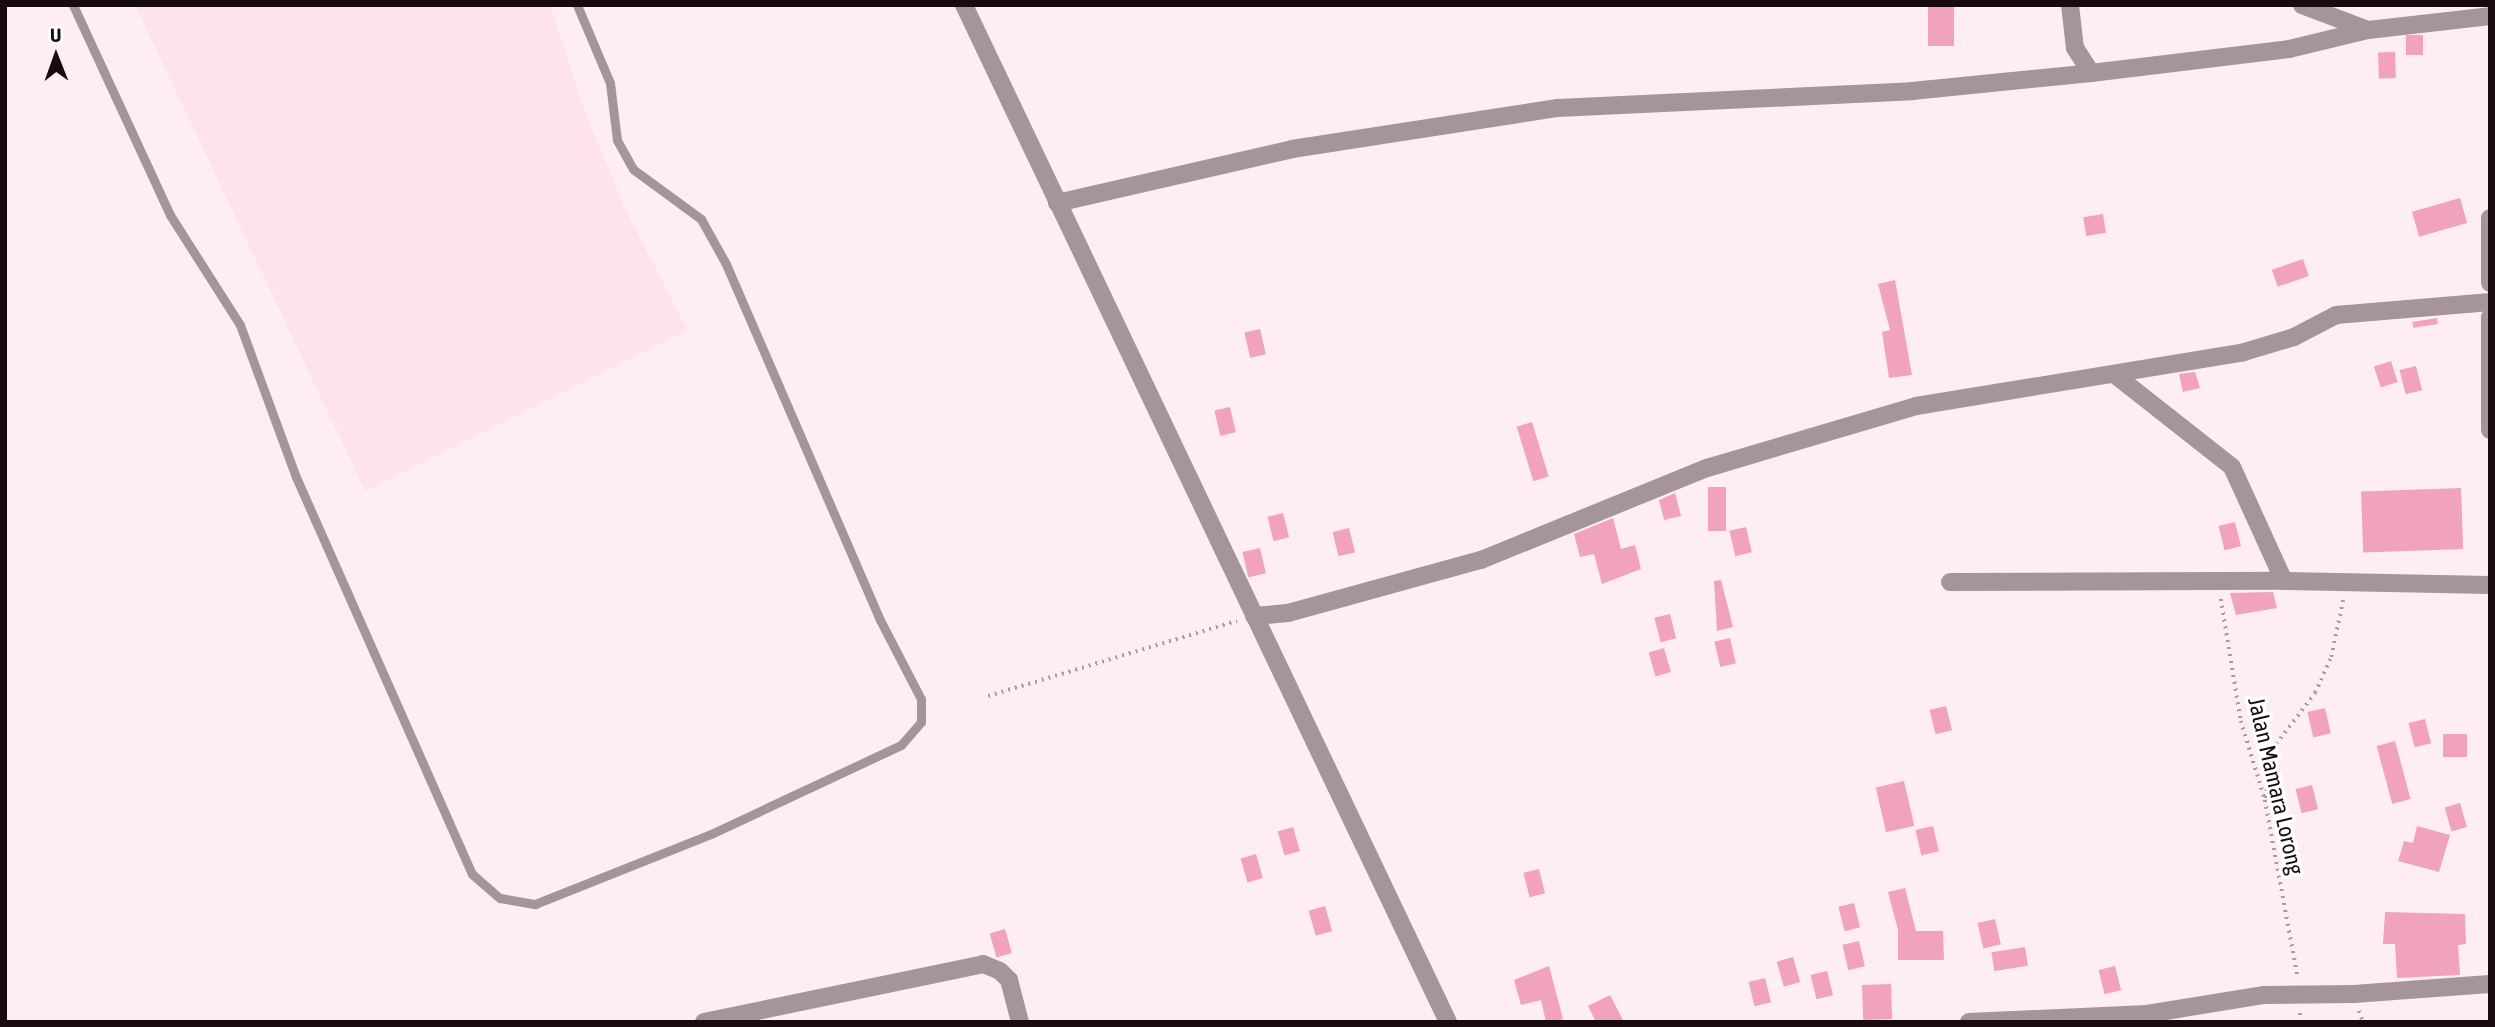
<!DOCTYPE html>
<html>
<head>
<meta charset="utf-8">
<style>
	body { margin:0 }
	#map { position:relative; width:2495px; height:1027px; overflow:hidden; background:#feeef3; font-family:"Asap Condensed",sans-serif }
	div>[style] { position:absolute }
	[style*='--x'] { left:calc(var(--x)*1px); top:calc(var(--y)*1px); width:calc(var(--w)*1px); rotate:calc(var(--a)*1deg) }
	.built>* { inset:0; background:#ffe3eb }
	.building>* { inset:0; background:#f1a2bd; transform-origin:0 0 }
	.path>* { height:3.5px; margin-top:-1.75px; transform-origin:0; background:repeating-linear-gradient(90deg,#a99ba0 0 2px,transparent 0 7px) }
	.service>* { height:9px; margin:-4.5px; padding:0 4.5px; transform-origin:4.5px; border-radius:4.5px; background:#a5959a }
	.minor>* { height:18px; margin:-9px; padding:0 9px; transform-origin:9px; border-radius:9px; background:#a5959a }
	span { translate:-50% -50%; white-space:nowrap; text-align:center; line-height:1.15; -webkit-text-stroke:7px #fff; paint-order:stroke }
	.street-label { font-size:23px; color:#170b0f }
	.frame { position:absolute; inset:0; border:7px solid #170b0f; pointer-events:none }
	.north { position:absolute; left:21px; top:21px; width:70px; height:70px; -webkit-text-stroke:5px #fff; paint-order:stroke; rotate:359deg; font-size:19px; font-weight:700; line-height:28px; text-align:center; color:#170b0f }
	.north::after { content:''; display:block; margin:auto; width:24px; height:32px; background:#170b0f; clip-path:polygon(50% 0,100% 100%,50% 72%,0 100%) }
</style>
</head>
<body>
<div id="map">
	<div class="built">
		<div style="clip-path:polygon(135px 5px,550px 5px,582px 104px,624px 206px,687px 330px,365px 491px)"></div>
	</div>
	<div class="building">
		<div style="left:1928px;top:5px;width:26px;height:41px"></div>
		<div style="left:2423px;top:35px;width:20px;height:17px;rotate:90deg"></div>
		<div style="left:2395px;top:52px;width:26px;height:17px;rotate:88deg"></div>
		<div style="left:2460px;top:198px;width:26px;height:50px;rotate:74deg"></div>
		<div style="left:2103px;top:214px;width:19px;height:20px;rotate:81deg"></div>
		<div style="left:2303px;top:259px;width:18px;height:33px;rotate:71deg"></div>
		<div style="clip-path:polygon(1895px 280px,1912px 375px,1889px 378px,1882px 332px,1890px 330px,1878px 284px)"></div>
		<div style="left:2437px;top:318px;width:6px;height:25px;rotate:81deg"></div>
		<div style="left:1260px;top:329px;width:26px;height:16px;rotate:77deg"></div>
		<div style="left:2391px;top:361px;width:22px;height:18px;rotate:72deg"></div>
		<div style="left:2416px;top:366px;width:25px;height:17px;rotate:76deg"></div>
		<div style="clip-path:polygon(2195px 372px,2200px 388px,2183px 392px,2179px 374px)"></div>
		<div style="left:1230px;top:407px;width:26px;height:16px;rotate:77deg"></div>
		<div style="left:1532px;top:422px;width:57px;height:16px;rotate:73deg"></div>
		<div style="left:1708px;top:487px;width:18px;height:44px"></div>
		<div style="left:2461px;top:488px;width:61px;height:100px;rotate:88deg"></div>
		<div style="clip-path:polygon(1675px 493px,1681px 516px,1664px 520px,1659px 500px)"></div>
		<div style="left:1283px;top:513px;width:25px;height:16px;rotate:76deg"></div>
		<div style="clip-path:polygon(1613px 518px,1621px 549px,1635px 545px,1641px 569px,1602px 584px,1594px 554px,1580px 557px,1574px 534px)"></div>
		<div style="left:2235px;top:522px;width:25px;height:17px;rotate:76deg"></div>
		<div style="left:1746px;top:527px;width:26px;height:17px;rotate:77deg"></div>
		<div style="left:1349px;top:528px;width:25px;height:17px;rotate:76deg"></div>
		<div style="left:1260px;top:548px;width:26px;height:18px;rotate:77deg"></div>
		<div style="clip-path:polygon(1721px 580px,1733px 627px,1717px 631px,1714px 581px)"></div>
		<div style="clip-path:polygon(2273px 592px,2277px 608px,2236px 615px,2230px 593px)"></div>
		<div style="left:1670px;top:614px;width:25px;height:16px;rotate:76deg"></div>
		<div style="left:1730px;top:638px;width:26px;height:16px;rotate:77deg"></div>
		<div style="left:1664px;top:648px;width:25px;height:16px;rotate:74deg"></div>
		<div style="left:1946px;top:706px;width:25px;height:17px;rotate:76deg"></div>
		<div style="left:2325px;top:708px;width:26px;height:18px;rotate:77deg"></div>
		<div style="left:2425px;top:719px;width:25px;height:17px;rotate:76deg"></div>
		<div style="left:2443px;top:734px;width:24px;height:23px"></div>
		<div style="left:2395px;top:741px;width:60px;height:19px;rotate:75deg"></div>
		<div style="left:1904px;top:781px;width:46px;height:29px;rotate:77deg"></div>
		<div style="left:2312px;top:785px;width:25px;height:17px;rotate:76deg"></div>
		<div style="left:2460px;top:803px;width:25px;height:16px;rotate:74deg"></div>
		<div style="left:1933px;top:826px;width:26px;height:18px;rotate:77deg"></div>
		<div style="clip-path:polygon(2417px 826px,2450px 835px,2439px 872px,2398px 861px,2404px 841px,2413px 843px)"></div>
		<div style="left:1293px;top:827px;width:25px;height:16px;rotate:74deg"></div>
		<div style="left:1256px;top:854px;width:25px;height:16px;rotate:74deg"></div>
		<div style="left:1539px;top:869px;width:25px;height:16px;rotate:76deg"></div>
		<div style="clip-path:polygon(1905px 888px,1916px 931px,1943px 931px,1944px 960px,1898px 960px,1898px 930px,1888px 892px)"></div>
		<div style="left:1854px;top:903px;width:25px;height:16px;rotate:76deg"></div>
		<div style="left:1325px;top:906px;width:26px;height:17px;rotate:74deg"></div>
		<div style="clip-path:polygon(2385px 912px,2465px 914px,2466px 944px,2458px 945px,2460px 975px,2397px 978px,2395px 944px,2383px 944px)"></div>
		<div style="left:1995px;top:919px;width:26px;height:18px;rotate:77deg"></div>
		<div style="left:1005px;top:929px;width:25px;height:16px;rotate:74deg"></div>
		<div style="left:1859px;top:941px;width:26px;height:17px;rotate:77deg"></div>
		<div style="left:2025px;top:947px;width:19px;height:34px;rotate:81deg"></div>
		<div style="left:1793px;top:957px;width:26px;height:17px;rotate:74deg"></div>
		<div style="clip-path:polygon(1549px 966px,1563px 1019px,1555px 1022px,1546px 1022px,1541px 1000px,1521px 1005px,1514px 980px)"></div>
		<div style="left:2115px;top:966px;width:25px;height:17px;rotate:76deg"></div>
		<div style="left:1827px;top:971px;width:25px;height:17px;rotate:76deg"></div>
		<div style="left:1765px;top:978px;width:25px;height:17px;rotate:76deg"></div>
		<div style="left:1891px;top:984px;width:35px;height:29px;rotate:88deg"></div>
		<div style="clip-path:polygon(1610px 995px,1624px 1022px,1596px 1022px,1588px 1006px)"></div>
	</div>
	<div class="path">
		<div style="--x:2221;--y:599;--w:124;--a:80.7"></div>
		<div style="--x:2241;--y:721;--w:83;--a:73.1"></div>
		<div style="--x:2265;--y:800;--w:181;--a:79.5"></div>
		<div style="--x:988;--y:696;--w:260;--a:-16.8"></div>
		<div style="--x:2265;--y:798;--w:55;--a:-78.5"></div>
		<div style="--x:2276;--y:744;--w:64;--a:-52.6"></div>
		<div style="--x:2315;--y:693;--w:39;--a:-66"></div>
		<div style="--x:2331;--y:657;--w:58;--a:-78.1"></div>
		<div style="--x:2359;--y:1011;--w:12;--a:70"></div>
		<div style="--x:2299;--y:1022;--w:12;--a:-85"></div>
	</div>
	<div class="service">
		<div style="--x:73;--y:5;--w:231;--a:65.2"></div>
		<div style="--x:170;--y:215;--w:130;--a:57.5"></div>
		<div style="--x:240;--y:325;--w:162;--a:69.8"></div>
		<div style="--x:296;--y:477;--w:434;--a:66.1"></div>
		<div style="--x:472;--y:874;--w:37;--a:41"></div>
		<div style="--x:500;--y:898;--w:36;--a:10"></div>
		<div style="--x:535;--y:904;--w:189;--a:-21.7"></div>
		<div style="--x:711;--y:834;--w:210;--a:-25.1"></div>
		<div style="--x:901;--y:745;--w:30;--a:-49"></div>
		<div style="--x:921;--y:722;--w:23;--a:-90"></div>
		<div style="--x:921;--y:699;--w:89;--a:-117.4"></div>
		<div style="--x:880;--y:620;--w:388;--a:-113.4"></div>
		<div style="--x:726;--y:264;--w:51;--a:-119.1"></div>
		<div style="--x:701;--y:219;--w:84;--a:-143.7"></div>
		<div style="--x:633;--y:169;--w:33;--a:-119"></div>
		<div style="--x:617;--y:140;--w:57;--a:-97"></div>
		<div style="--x:610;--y:83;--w:85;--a:-112.9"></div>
	</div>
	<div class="minor">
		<div style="--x:964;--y:5;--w:1126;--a:64.55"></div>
		<div style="--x:2070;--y:5;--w:43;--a:83.4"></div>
		<div style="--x:2075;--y:48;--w:30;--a:57"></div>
		<div style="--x:2091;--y:73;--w:199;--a:-6.9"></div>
		<div style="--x:2289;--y:49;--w:81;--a:-13.5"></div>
		<div style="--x:2368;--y:30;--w:123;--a:-6.5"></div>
		<div style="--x:2302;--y:5;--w:71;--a:20.7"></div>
		<div style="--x:1057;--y:203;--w:241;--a:-12.9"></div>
		<div style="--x:1292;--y:149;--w:269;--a:-8.8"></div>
		<div style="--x:1558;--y:108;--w:354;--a:-2.7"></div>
		<div style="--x:1912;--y:91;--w:180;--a:-5.7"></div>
		<div style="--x:2490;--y:218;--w:65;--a:90"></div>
		<div style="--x:2490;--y:317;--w:113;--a:90"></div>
		<div style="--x:2114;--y:374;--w:150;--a:38.2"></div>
		<div style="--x:2232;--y:467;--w:125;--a:65.5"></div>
		<div style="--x:2284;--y:581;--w:206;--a:1.1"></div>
		<div style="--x:1950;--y:582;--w:334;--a:-0.2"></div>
		<div style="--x:1254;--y:616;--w:34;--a:-5"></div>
		<div style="--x:1288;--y:613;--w:200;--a:-15.4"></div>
		<div style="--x:1481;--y:560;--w:244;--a:-22.2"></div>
		<div style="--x:1707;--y:468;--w:218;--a:-16.5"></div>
		<div style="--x:1916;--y:406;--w:332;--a:-9.3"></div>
		<div style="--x:2244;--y:352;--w:52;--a:-16.7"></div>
		<div style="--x:2294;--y:337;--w:47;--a:-27.6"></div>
		<div style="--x:2336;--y:315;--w:155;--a:-4.8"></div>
		<div style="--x:704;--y:1022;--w:285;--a:-11.7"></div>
		<div style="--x:983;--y:964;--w:18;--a:22"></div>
		<div style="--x:1000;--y:971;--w:13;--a:45"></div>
		<div style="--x:1009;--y:980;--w:43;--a:75.3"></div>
		<div style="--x:1969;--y:1022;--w:178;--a:-2.6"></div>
		<div style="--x:2147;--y:1014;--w:119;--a:-9.2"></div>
		<div style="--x:2264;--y:995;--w:90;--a:-0.6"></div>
		<div style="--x:2354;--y:994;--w:136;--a:-4.2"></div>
	</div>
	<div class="street-label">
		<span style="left:2276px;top:786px;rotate:77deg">Jalan Mamara Lorong</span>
	</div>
	<div class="frame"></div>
	<div class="north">U</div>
</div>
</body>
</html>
